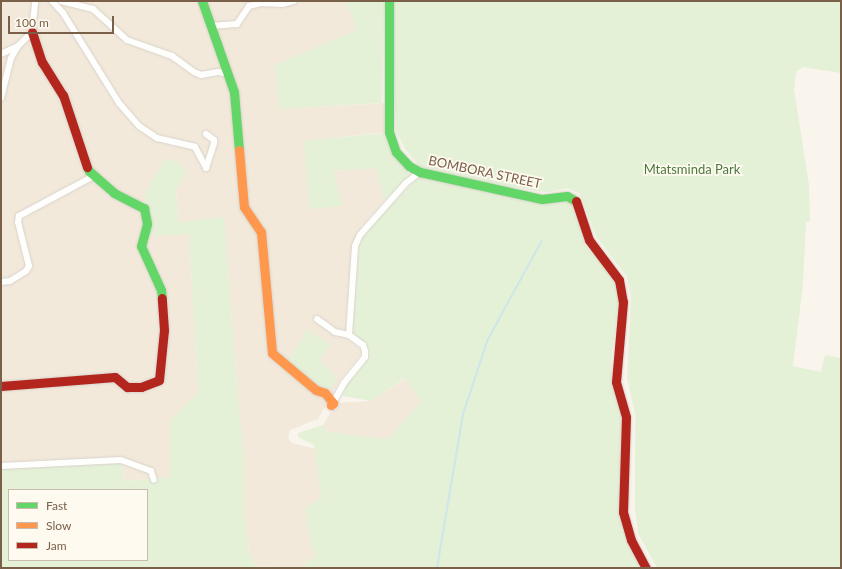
<!DOCTYPE html>
<html>
<head>
<meta charset="utf-8">
<style>
	body { margin:0 }
	#map { position:relative; width:842px; height:569px; overflow:hidden; background:#f9f5ed; font-family:Lato,sans-serif }
	div>[style] { position:absolute }
	[style*='--x'] { left:calc(var(--x)*1px); top:calc(var(--y)*1px); width:calc(var(--w)*1px); rotate:calc(var(--a)*1deg) }
	.residential>* { inset:0; background:#f2e9da }
	.green>* { inset:0; background:#e4f1d7 }
	.stream>* { height:2px; margin:-1px; padding:0 1px; transform-origin:1px; border-radius:1px; background:#cde6ea }
	.roads { filter:drop-shadow(0 0 1px #d8d2cb) drop-shadow(0 0 1px #d8d2cb) }
	.street>* { height:6px; margin:-3px; padding:0 3px; transform-origin:3px; border-radius:3px; background:#fefefc }
	.fast>* { height:9px; margin:-4.5px; padding:0 4.5px; transform-origin:4.5px; border-radius:4.5px; background:#63d668 }
	.slow>* { height:9px; margin:-4.5px; padding:0 4.5px; transform-origin:4.5px; border-radius:4.5px; background:#ff974d }
	.jam>* { height:9px; margin:-4.5px; padding:0 4.5px; transform-origin:4.5px; border-radius:4.5px; background:#b3261e }
	span { translate:-50% -50%; white-space:nowrap; text-align:center; line-height:1.15; -webkit-text-stroke:3.5px #fffaf0; paint-order:stroke }
	.park-label { font-size:13px; color:#4b7a3e }
	.street-label { font-size:13px; color:#7a5f49 }
	.frame { position:absolute; inset:0; border:2px solid #7a5f49; pointer-events:none }
	.legend { position:absolute; left:8px; top:489px; width:140px; height:72px; box-sizing:border-box; background:#fffaf0; border:1px solid #cabcad; margin:0; padding:5px 7px; list-style:none; font-size:12px; color:#7a5f49 }
	.legend li { display:flex; align-items:center; gap:8px; height:20px }
	.legend b { width:20px; border:1px solid #cabcad }
	.scale { position:absolute; left:8px; top:16px; width:106px; height:18px; box-sizing:border-box; border:2px solid #7a5f49; border-top:0; padding-left:5px; font-size:12px; line-height:14px; white-space:nowrap; color:#7a5f49; -webkit-text-stroke:3px #fffaf0; paint-order:stroke }
</style>
</head>
<body>
<div id="map">
	<div class="residential">
		<div style="clip-path:polygon(1px 1px,346px 1px,357px 30px,279px 109px,388px 103px,389px 132px,305px 141px,343px 206px,333px 171px,376px 168px,384px 201px,362px 226px,352px 247px,346px 322px,348px 338px,363px 352px,341px 379px,318px 419px,290px 430px,288px 438px,292px 443px,316px 449px,317px 453px,321px 497px,310px 542px,316px 556px,300px 568px,255px 566px,249px 552px,245px 517px,245px 460px,239px 411px,224px 218px,178px 222px,176px 191px,186px 170px,143px 236px,189px 233px,198px 392px,170px 420px,170px 477px,125px 481px,121px 460px,1px 466px)"></div>
		<div style="clip-path:polygon(406px 378px,421px 402px,388px 439px,328px 432px,323px 425px,336px 403px,371px 401px)"></div>
	</div>
	<div class="green">
		<div style="clip-path:polygon(346px 1px,384px 1px,382px 103px,279px 109px,275px 65px,357px 30px)"></div>
		<div style="clip-path:polygon(392px 1px,841px 1px,841px 73px,803px 67px,796px 72px,794px 89px,809px 185px,810px 221px,806px 222px,803px 284px,793px 366px,821px 372px,825px 355px,841px 358px,841px 568px,657px 568px,638px 534px,635px 510px,635px 415px,627px 378px,631px 298px,627px 277px,596px 236px,580px 194px,568px 188px,549px 192px,536px 191px,439px 174px,419px 166px,405px 149px,396px 131px)"></div>
		<div style="clip-path:polygon(384px 133px,392px 155px,411px 176px,384px 201px,376px 168px,333px 171px,343px 206px,309px 209px,304px 141px)"></div>
		<div style="clip-path:polygon(evenodd,165px 160px,177px 161px,186px 170px,176px 191px,178px 222px,224px 217px,239px 411px,245px 460px,245px 517px,249px 552px,255px 566px,267px 568px,1px 568px,1px 466px,121px 460px,125px 481px,170px 477px,170px 420px,198px 392px,189px 234px,142px 236px,146px 191px,165px 160px,9px 490px,147px 490px,147px 560px,9px 560px,9px 490px)"></div>
		<div style="clip-path:polygon(420px 175px,541px 204px,566px 201px,573px 204px,577px 212px,586px 246px,601px 261px,616px 284px,619px 298px,611px 362px,612px 379px,622px 415px,620px 488px,640px 568px,300px 568px,316px 556px,310px 542px,305px 509px,321px 497px,314px 445px,298px 437px,298px 433px,323px 425px,328px 432px,388px 439px,421px 402px,405px 378px,371px 401px,342px 396px,348px 383px,364px 365px,370px 353px,366px 344px,352px 334px,359px 245px,364px 234px)"></div>
		<div style="clip-path:polygon(307px 330px,330px 344px,320px 360px,337px 379px,329px 389px,317px 386px,288px 361px)"></div>
	</div>
	<div class="stream">
		<div style="--x:437;--y:568;--w:156;--a:-80.4"></div>
		<div style="--x:463;--y:414;--w:79;--a:-71.6"></div>
		<div style="--x:488;--y:339;--w:111;--a:-61.3"></div>
	</div>
	<div class="roads">
		<div class="street">
			<div style="--x:52;--y:1;--w:16;--a:47"></div>
			<div style="--x:63;--y:13;--w:106;--a:58.1"></div>
			<div style="--x:119;--y:103;--w:30;--a:49"></div>
			<div style="--x:139;--y:126;--w:22;--a:34"></div>
			<div style="--x:157;--y:138;--w:39;--a:13"></div>
			<div style="--x:195;--y:147;--w:24;--a:62"></div>
			<div style="--x:206;--y:168;--w:26;--a:-72"></div>
			<div style="--x:214;--y:143;--w:3;--a:-90"></div>
			<div style="--x:214;--y:140;--w:10;--a:-143"></div>
			<div style="--x:61;--y:1;--w:33;--a:14"></div>
			<div style="--x:93;--y:9;--w:46;--a:42.4"></div>
			<div style="--x:127;--y:40;--w:48;--a:19.6"></div>
			<div style="--x:172;--y:56;--w:27;--a:36"></div>
			<div style="--x:194;--y:72;--w:8;--a:23"></div>
			<div style="--x:201;--y:75;--w:17;--a:-10"></div>
			<div style="--x:218;--y:72;--w:11;--a:10"></div>
			<div style="--x:210;--y:26;--w:27;--a:-4"></div>
			<div style="--x:237;--y:24;--w:22;--a:-56"></div>
			<div style="--x:249;--y:6;--w:12;--a:-14"></div>
			<div style="--x:261;--y:3;--w:21;--a:3"></div>
			<div style="--x:282;--y:4;--w:12;--a:-14"></div>
			<div style="--x:1;--y:54;--w:19;--a:-25"></div>
			<div style="--x:1;--y:98;--w:41;--a:-76"></div>
			<div style="--x:11;--y:58;--w:14;--a:-60"></div>
			<div style="--x:18;--y:46;--w:20;--a:-45"></div>
			<div style="--x:32;--y:32;--w:31;--a:-84"></div>
			<div style="--x:1;--y:282;--w:9;--a:-6"></div>
			<div style="--x:10;--y:281;--w:19;--a:-32"></div>
			<div style="--x:26;--y:271;--w:6;--a:-59"></div>
			<div style="--x:29;--y:266;--w:45;--a:-104"></div>
			<div style="--x:18;--y:222;--w:6;--a:-81"></div>
			<div style="--x:19;--y:216;--w:85;--a:-28.1"></div>
			<div style="--x:317;--y:319;--w:22;--a:36"></div>
			<div style="--x:335;--y:332;--w:14;--a:12"></div>
			<div style="--x:349;--y:335;--w:17;--a:36"></div>
			<div style="--x:363;--y:345;--w:6;--a:72"></div>
			<div style="--x:365;--y:351;--w:6;--a:90"></div>
			<div style="--x:365;--y:357;--w:33;--a:129"></div>
			<div style="--x:344;--y:383;--w:23;--a:119"></div>
			<div style="--x:349;--y:335;--w:89;--a:-86.1"></div>
			<div style="--x:355;--y:246;--w:12;--a:-66"></div>
			<div style="--x:360;--y:235;--w:69;--a:-48.5"></div>
			<div style="--x:406;--y:183;--w:18;--a:-38"></div>
			<div style="--x:1;--y:466;--w:120;--a:-2.9"></div>
			<div style="--x:121;--y:460;--w:32;--a:20"></div>
			<div style="--x:151;--y:471;--w:9;--a:72"></div>
		</div>
		<div class="fast">
			<div style="--x:202;--y:1;--w:96;--a:70.6"></div>
			<div style="--x:234;--y:92;--w:58;--a:85.1"></div>
			<div style="--x:389;--y:1;--w:131;--a:90"></div>
			<div style="--x:389;--y:132;--w:21;--a:71"></div>
			<div style="--x:396;--y:152;--w:19;--a:47"></div>
			<div style="--x:409;--y:166;--w:13;--a:29"></div>
			<div style="--x:420;--y:172;--w:125;--a:12.5"></div>
			<div style="--x:542;--y:199;--w:25;--a:-7"></div>
			<div style="--x:567;--y:196;--w:10;--a:29"></div>
			<div style="--x:87;--y:167;--w:4;--a:63"></div>
			<div style="--x:89;--y:171;--w:33;--a:41"></div>
			<div style="--x:114;--y:193;--w:34;--a:27"></div>
			<div style="--x:144;--y:208;--w:16;--a:79"></div>
			<div style="--x:147;--y:224;--w:23;--a:105"></div>
			<div style="--x:141;--y:246;--w:48;--a:65.6"></div>
			<div style="--x:161;--y:290;--w:8;--a:83"></div>
		</div>
		<div class="slow">
			<div style="--x:239;--y:150;--w:57;--a:85"></div>
			<div style="--x:244;--y:207;--w:30;--a:56"></div>
			<div style="--x:261;--y:232;--w:121;--a:84.8"></div>
			<div style="--x:272;--y:353;--w:57;--a:40.1"></div>
			<div style="--x:316;--y:390;--w:9;--a:18"></div>
			<div style="--x:325;--y:393;--w:13;--a:51"></div>
			<div style="--x:333;--y:403;--w:3;--a:135"></div>
		</div>
		<div class="jam">
			<div style="--x:32;--y:32;--w:32;--a:72"></div>
			<div style="--x:42;--y:62;--w:39;--a:58"></div>
			<div style="--x:63;--y:95;--w:76;--a:71.6"></div>
			<div style="--x:576;--y:201;--w:41;--a:71.6"></div>
			<div style="--x:589;--y:240;--w:50;--a:53.1"></div>
			<div style="--x:619;--y:280;--w:22;--a:80"></div>
			<div style="--x:623;--y:302;--w:80;--a:95"></div>
			<div style="--x:616;--y:382;--w:36;--a:74"></div>
			<div style="--x:626;--y:417;--w:95;--a:91.8"></div>
			<div style="--x:623;--y:512;--w:29;--a:74"></div>
			<div style="--x:631;--y:540;--w:32;--a:62"></div>
			<div style="--x:1;--y:386;--w:114;--a:-4.5"></div>
			<div style="--x:115;--y:377;--w:16;--a:40"></div>
			<div style="--x:127;--y:387;--w:14;--a:0"></div>
			<div style="--x:141;--y:387;--w:19;--a:-21"></div>
			<div style="--x:159;--y:380;--w:50;--a:-84.3"></div>
			<div style="--x:164;--y:330;--w:32;--a:-94"></div>
		</div>
	</div>
	<div class="park-label">
		<span style="left:692px;top:169px">Mtatsminda Park</span>
	</div>
	<div class="street-label">
		<span style="left:485px;top:172px;rotate:12deg">BOMBORA STREET</span>
	</div>
	<div class="frame"></div>
	<ul class="legend">
	<li><b style="height:5px;background:#63d668"></b>Fast</li>
	<li><b style="height:5px;background:#ff974d"></b>Slow</li>
	<li><b style="height:5px;background:#b3261e"></b>Jam</li>
	</ul>
	<div class="scale">100 m</div>
</div>
</body>
</html>
